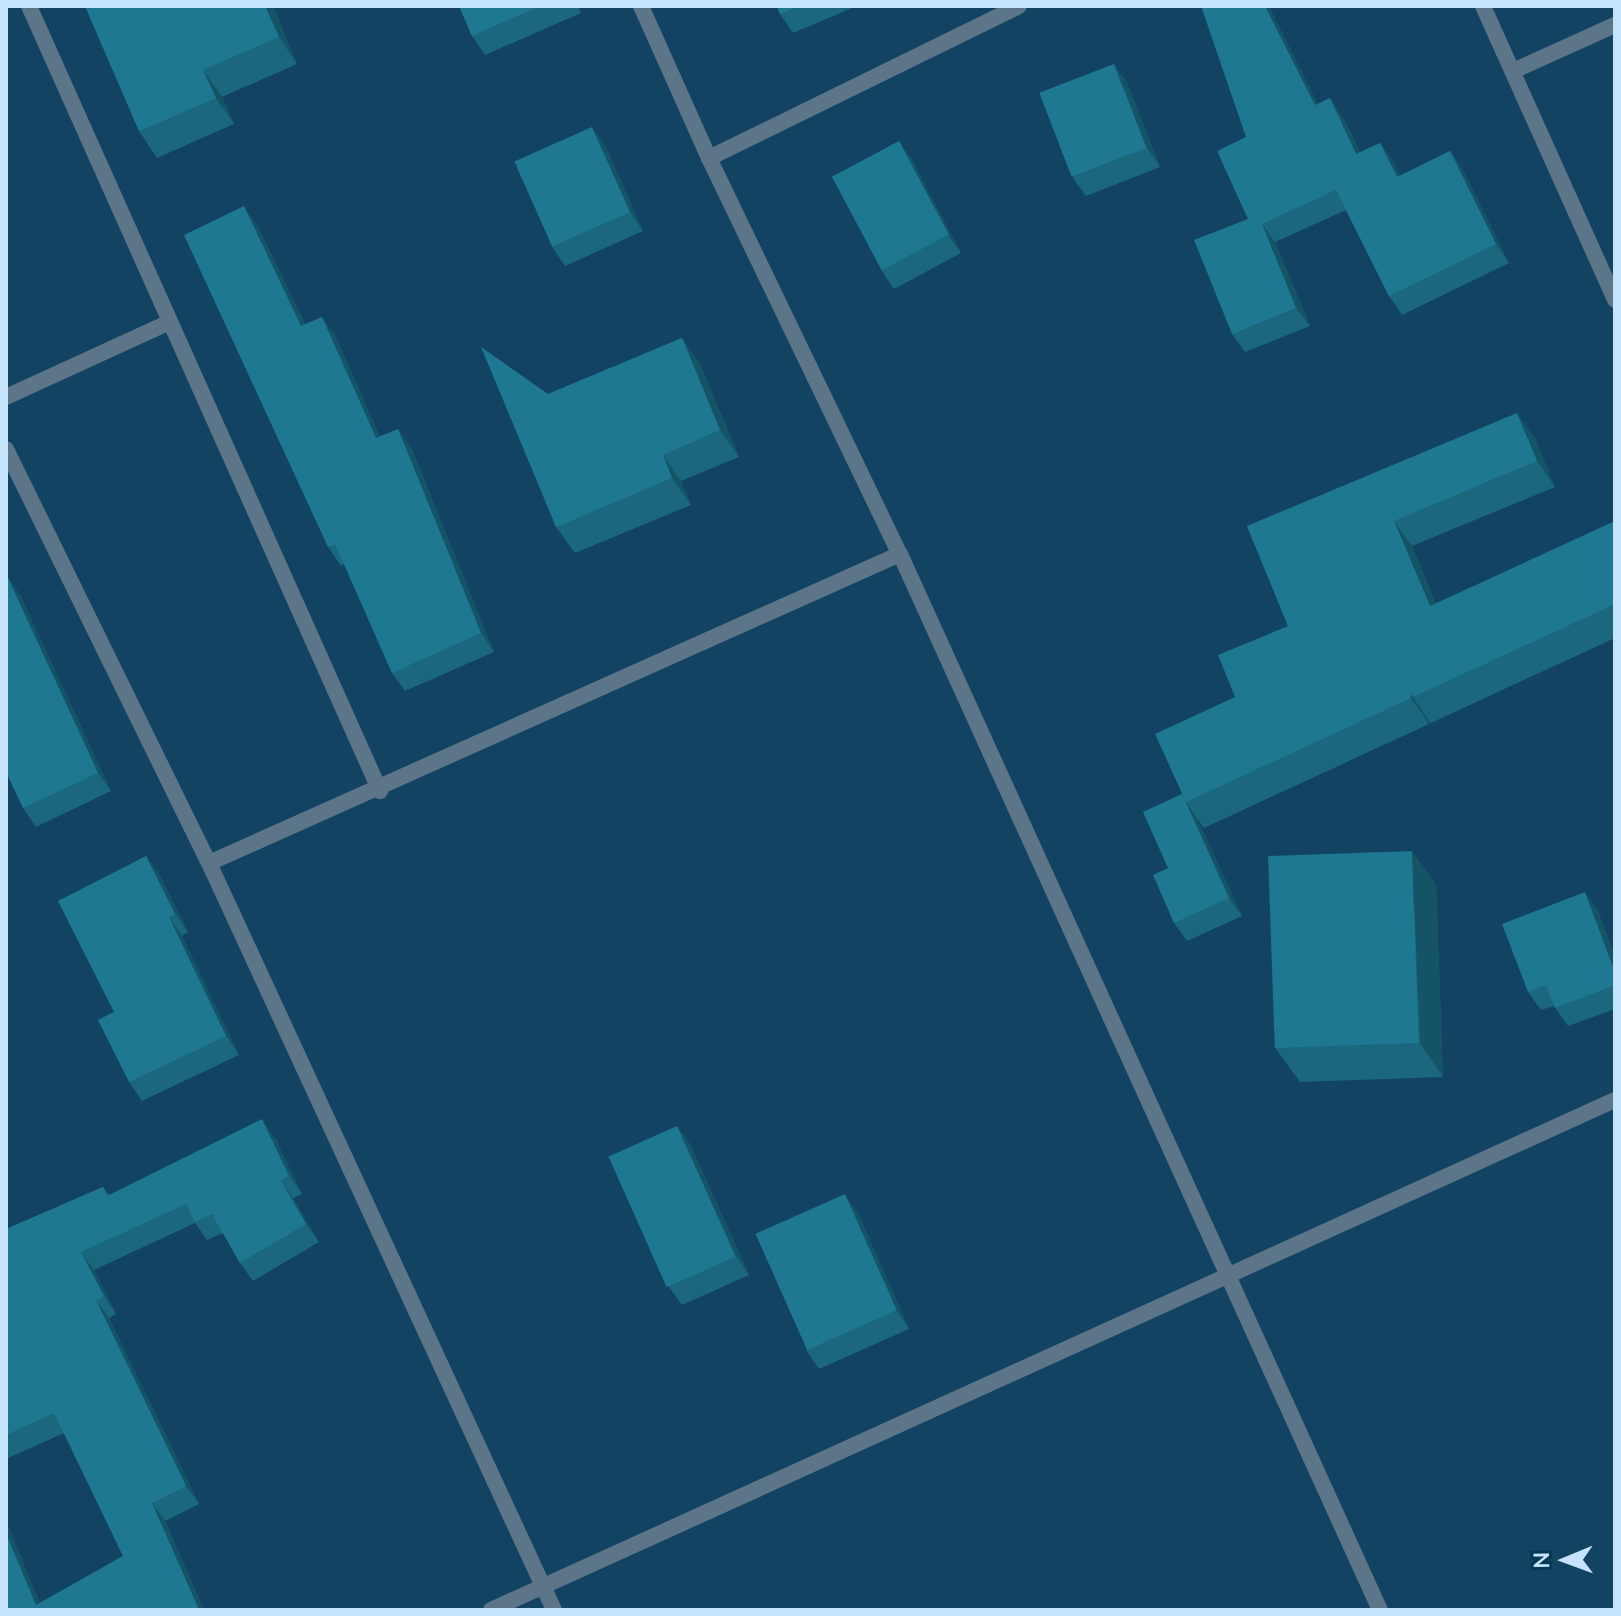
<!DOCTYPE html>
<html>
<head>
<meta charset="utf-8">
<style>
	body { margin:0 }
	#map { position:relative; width:1621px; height:1616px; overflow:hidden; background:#124362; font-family:Mulish,sans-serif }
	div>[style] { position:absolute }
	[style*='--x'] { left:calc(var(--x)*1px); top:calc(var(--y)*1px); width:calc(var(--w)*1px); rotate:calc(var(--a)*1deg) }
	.minor>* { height:16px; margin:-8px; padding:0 8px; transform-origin:8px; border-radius:8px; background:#5c7588 }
	.tertiary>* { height:16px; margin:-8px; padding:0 8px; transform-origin:8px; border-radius:8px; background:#5c7588 }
	.wall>* { inset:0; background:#1a677e }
	.shaded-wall>* { inset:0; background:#155466 }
	.building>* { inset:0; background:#1e7892; transform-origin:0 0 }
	span { translate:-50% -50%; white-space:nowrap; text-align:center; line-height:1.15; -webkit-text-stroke:6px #043856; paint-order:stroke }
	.frame { position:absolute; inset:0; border:8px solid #c5e3fb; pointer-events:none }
	.north { position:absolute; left:1525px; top:1520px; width:80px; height:80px; -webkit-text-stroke:6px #043856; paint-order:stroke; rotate:269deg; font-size:22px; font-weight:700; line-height:32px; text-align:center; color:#c5e3fb }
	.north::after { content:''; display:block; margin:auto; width:28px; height:36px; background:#c5e3fb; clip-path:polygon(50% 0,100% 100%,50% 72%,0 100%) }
</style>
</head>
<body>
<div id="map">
	<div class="minor">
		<div style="--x:29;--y:6;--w:860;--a:65.91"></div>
		<div style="--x:641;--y:6;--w:167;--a:65.9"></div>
		<div style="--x:709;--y:158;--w:440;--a:64.3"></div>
		<div style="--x:900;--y:554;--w:1160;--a:65.56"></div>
		<div style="--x:1483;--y:6;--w:322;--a:65.8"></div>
		<div style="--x:1513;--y:71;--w:112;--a:-24.3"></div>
		<div style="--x:709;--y:158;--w:345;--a:-26.1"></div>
		<div style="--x:6;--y:397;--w:180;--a:-24.6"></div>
		<div style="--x:6;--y:449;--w:461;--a:63.9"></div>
		<div style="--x:209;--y:863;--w:823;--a:65.21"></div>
		<div style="--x:209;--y:863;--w:757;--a:-24.09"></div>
	</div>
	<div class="tertiary">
		<div style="--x:491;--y:1610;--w:1234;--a:-24.41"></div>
	</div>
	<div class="wall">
		<div style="clip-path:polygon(85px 6px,273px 6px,297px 64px,222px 97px,234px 124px,157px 158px,139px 131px)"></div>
		<div style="clip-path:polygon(459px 6px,578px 6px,581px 13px,485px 55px,472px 36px)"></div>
		<div style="clip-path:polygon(777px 6px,857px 6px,793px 33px,780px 14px)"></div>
		<div style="clip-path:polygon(1127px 82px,1160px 167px,1086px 196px,1073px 178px)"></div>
		<div style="clip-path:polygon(1318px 104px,1343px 117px,1360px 152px,1380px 143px,1393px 161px,1400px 176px,1450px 151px,1463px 170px,1509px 263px,1402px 315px,1389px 296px,1346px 210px,1275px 242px,1310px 326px,1245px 352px,1232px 334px,1248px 219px)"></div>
		<div style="clip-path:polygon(899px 141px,912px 160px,961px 253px,894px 289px,881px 270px)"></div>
		<div style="clip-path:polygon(605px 145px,643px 231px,565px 266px,552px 247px)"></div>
		<div style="clip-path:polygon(257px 225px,305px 324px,335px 335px,380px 437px,411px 447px,494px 652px,405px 691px,392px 673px,344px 564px,341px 566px,328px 547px)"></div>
		<div style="clip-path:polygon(682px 338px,700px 364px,739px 457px,681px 481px,691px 505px,575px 553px,556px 527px,548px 394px)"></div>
		<div style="clip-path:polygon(1535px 438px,1555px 487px,1412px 546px,1436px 604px,1615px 521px,1615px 638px,1431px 723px,1429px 721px,1429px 724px,1204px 828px,1197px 818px,1242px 916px,1187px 941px,1174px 923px,1168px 868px,1182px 794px,1235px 697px,1288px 626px,1247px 526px)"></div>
		<div style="clip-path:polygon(7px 576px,20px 595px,111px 791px,36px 827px,23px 808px)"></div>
		<div style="clip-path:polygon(146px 856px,159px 874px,188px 932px,182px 936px,239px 1055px,142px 1101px,129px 1082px)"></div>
		<div style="clip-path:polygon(1436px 884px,1443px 1077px,1300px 1082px,1276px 1049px)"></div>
		<div style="clip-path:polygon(1598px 911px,1615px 957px,1615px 1009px,1568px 1026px,1554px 1006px,1541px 1010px,1528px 992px)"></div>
		<div style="clip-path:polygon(677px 1126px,690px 1144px,749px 1275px,682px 1305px,669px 1287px)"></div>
		<div style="clip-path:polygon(275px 1138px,302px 1194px,293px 1198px,319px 1242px,253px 1281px,240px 1263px,223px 1233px,207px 1240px,195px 1223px,94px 1270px,116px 1314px,109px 1318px,199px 1504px,165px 1521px,204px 1610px,40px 1603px,123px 1556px,64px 1433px,6px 1459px,6px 1229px,103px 1187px,109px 1195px)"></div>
		<div style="clip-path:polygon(858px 1213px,909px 1329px,819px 1369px,806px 1350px)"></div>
	</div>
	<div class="shaded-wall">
		<div style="clip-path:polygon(265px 6px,273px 6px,297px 64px,279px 37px)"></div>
		<div style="clip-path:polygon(1265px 6px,1269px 6px,1328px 124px,1315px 105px)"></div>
		<div style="clip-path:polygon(1114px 64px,1127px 82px,1160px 167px,1147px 148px)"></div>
		<div style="clip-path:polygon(203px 70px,222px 97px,234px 124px,216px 98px)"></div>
		<div style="clip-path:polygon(1330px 98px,1343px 117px,1369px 172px,1356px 154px)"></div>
		<div style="clip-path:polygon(592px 127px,605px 145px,643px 231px,630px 212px)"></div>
		<div style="clip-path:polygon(899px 141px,912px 160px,961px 253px,948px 235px)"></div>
		<div style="clip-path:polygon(1380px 143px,1393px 161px,1410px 196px,1397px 177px)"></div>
		<div style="clip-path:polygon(1450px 151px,1463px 170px,1509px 263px,1496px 244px)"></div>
		<div style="clip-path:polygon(244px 206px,257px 225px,314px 344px,301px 326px)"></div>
		<div style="clip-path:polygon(1262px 224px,1275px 242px,1310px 326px,1296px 308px)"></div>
		<div style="clip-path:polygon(322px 317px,335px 335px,389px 457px,376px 438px)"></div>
		<div style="clip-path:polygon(682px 338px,700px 364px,739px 457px,720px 430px)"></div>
		<div style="clip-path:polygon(1517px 413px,1535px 438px,1555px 487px,1537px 461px)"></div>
		<div style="clip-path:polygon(398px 429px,411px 447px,494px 652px,481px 633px)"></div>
		<div style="clip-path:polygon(663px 455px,681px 481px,691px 505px,672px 478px)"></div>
		<div style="clip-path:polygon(1394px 521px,1412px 546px,1448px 632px,1430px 606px)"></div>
		<div style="clip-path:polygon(7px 576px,20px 595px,111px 791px,98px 773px)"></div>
		<div style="clip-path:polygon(1411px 693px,1413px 697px,1429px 721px,1429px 724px,1411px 698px)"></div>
		<div style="clip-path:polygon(1186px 802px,1197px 818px,1242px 916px,1229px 898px)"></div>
		<div style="clip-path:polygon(1412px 851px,1436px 884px,1443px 1077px,1420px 1043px)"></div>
		<div style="clip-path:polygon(146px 856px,159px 874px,188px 932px,175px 914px)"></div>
		<div style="clip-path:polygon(1585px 892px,1598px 911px,1615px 957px,1615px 973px)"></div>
		<div style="clip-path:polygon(169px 917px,182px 936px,239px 1055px,226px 1036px)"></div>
		<div style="clip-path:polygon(262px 1119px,275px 1138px,302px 1194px,289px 1176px)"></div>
		<div style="clip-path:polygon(677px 1126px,690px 1144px,749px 1275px,736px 1256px)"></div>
		<div style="clip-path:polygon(281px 1180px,293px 1198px,319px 1242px,306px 1224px)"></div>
		<div style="clip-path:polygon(845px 1194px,858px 1213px,909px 1329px,896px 1310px)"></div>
		<div style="clip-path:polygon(81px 1252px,94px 1270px,116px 1314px,104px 1296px)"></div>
		<div style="clip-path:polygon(96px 1300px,109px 1318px,199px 1504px,186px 1486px)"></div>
		<div style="clip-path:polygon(152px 1503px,165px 1521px,204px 1610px,199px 1610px)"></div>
		<div style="clip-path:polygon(6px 1520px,43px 1610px,36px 1605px,6px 1533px)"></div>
	</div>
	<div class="building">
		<div style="clip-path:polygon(85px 6px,265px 6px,279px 37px,203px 70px,216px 98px,139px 131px)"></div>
		<div style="clip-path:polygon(459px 6px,540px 6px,472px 36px)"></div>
		<div style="clip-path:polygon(777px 6px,800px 6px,780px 14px)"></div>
		<div style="clip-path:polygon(1201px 6px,1265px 6px,1315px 105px,1330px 98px,1356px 154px,1380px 143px,1397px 177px,1450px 151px,1496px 244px,1389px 296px,1336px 190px,1262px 224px,1296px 308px,1232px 334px,1194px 240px,1248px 219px,1217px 151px,1246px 137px)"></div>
		<div style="left:1114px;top:64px;width:90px;height:80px;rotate:69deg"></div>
		<div style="left:592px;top:127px;width:93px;height:85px;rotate:66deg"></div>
		<div style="left:899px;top:141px;width:106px;height:76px;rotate:62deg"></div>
		<div style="clip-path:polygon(244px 206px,301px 326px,322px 317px,376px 438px,398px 429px,481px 633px,392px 673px,335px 544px,328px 547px,184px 235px)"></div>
		<div style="clip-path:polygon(682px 338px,720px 430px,663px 455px,672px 478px,556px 527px,481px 347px,548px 394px)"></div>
		<div style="clip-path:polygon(1517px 413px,1537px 461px,1394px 521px,1430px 606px,1615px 521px,1615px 611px,1613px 605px,1413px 697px,1411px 693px,1411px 698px,1186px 802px,1155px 734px,1235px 697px,1218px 655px,1288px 626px,1247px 526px)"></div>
		<div style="clip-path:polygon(7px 576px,98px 773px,23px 808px,6px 772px,6px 577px)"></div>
		<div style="clip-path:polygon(1182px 794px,1229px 898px,1174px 923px,1153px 875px,1168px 868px,1143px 812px)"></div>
		<div style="left:1412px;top:851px;width:192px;height:144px;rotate:88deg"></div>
		<div style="clip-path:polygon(146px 856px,175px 914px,169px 917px,226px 1036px,129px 1082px,98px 1020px,114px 1012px,58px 901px)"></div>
		<div style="clip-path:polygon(1585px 892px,1615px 973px,1615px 985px,1555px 1008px,1546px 985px,1528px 992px,1502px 924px)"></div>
		<div style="clip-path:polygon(262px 1119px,289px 1176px,281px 1180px,306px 1224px,240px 1263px,212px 1214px,195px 1222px,186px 1204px,81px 1252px,104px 1296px,96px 1300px,186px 1486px,152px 1503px,199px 1610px,6px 1610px,6px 1533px,36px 1605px,123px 1556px,54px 1413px,6px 1435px,6px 1229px,103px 1187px,107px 1196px)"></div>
		<div style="left:677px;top:1126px;width:143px;height:75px;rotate:66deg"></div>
		<div style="left:845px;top:1194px;width:127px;height:98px;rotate:66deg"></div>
	</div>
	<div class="frame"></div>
	<div class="north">N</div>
</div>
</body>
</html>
